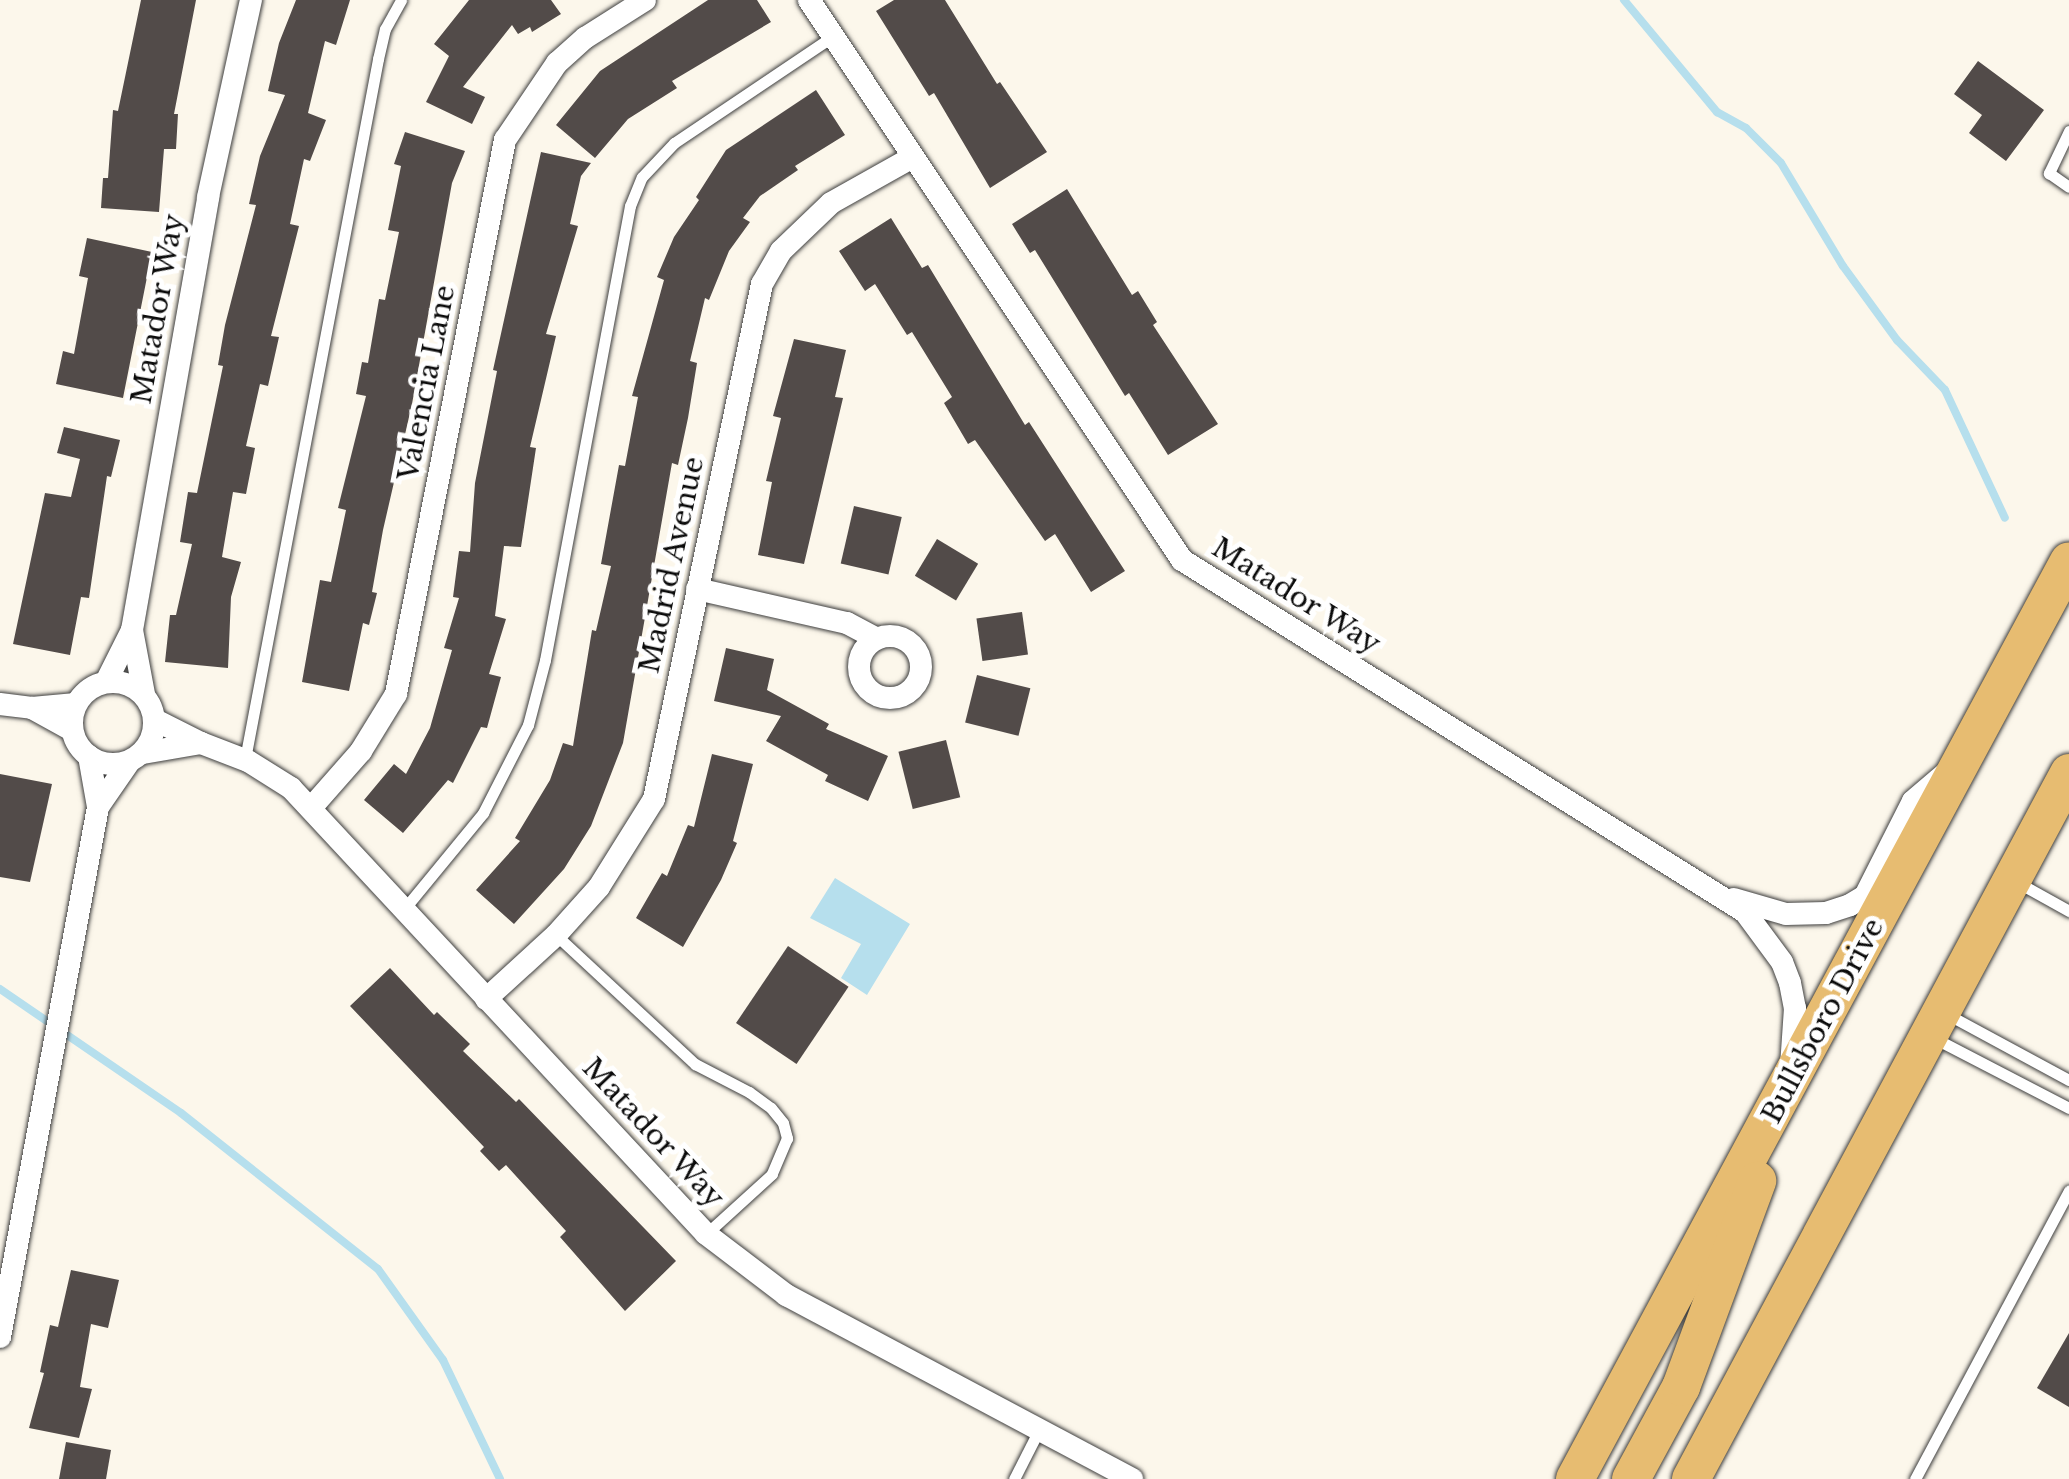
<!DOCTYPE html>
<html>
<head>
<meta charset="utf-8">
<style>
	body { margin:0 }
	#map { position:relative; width:2069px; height:1479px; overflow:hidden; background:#fcf7eb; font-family:"Libre Baskerville",serif }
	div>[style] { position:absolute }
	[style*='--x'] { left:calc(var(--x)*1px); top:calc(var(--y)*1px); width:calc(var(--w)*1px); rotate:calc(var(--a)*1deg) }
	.water>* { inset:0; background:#b6dfed }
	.stream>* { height:8px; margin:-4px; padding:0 4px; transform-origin:4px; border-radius:4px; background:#b6dfed }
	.building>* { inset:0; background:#524b49; transform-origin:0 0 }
	.roads { filter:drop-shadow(0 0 2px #3e3e3e) drop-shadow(0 0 2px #3e3e3e) }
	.service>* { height:11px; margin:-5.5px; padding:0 5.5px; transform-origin:5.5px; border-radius:5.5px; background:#fff }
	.minor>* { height:22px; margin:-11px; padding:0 11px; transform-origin:11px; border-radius:11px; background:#fff }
	.minor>.ring { margin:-11px; padding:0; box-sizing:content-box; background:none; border:22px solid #fff; border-radius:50% }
	.primary>* { height:38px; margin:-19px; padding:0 19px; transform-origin:19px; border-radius:19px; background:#e7bc71 }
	span { translate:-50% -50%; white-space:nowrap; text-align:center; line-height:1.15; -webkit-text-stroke:10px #fff; paint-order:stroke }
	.street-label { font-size:28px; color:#0b0b0b }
</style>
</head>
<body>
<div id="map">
	<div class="water">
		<div style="clip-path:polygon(835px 878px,910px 924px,867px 995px,841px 978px,861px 944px,810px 918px)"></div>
	</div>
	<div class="stream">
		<div style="--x:1624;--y:0;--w:146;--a:50.3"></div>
		<div style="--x:1717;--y:112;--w:33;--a:29"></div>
		<div style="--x:1746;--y:128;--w:49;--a:45"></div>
		<div style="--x:1781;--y:163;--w:120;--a:59"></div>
		<div style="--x:1843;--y:266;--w:92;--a:53.9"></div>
		<div style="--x:1897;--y:340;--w:69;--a:46.2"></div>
		<div style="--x:1945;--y:390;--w:141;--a:64.9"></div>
		<div style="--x:0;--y:989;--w:219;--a:34.4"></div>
		<div style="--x:181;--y:1113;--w:251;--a:38.4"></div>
		<div style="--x:378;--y:1269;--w:112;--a:54.5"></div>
		<div style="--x:443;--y:1360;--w:132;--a:64.4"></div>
	</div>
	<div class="building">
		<div style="clip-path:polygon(141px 0,196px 0,174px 114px,178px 114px,176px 149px,164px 149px,159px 212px,101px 208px,103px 178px,108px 178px,113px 110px,118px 111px)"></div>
		<div style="clip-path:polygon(296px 0,350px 0,336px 45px,325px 41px,308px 113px,326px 120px,310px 161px,304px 159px,290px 224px,299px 226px,271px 336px,279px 337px,268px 386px,260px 384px,246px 446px,255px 448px,246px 494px,233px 492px,222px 557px,241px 562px,231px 597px,228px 668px,165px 662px,170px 615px,176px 615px,192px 544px,180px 542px,188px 492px,197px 493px,223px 366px,218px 365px,225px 325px,256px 205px,249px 204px,260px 156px,285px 95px,268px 91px,279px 43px)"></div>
		<div style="clip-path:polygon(469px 0,551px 0,561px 14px,532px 32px,530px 27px,518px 34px,512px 25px,463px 87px,485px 97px,472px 124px,426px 102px,449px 56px,434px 44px)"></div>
		<div style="clip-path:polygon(708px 0,757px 0,771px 22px,672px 81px,677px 88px,628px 119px,595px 158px,556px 125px,600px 71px)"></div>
		<div style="clip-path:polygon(894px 0,945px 0,997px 84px,1000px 82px,1047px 152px,990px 188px,934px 93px,929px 96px,876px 11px)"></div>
		<div style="clip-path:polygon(1978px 61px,2044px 110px,2006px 161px,1969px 133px,1982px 115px,1954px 94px)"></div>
		<div style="clip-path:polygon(816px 90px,845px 135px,795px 166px,798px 170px,760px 196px,743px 218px,750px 222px,729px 251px,709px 300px,705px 298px,690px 361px,697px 363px,688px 418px,678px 465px,672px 463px,623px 743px,591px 826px,564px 869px,514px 924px,476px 890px,520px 841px,515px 838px,550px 780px,563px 743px,573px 746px,592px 630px,596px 631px,611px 566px,601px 564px,619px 465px,625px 466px,638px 397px,632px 396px,664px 280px,657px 277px,674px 237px,699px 200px,696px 197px,726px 150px)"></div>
		<div style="clip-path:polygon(405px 132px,465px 151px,452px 183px,412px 404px,383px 530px,372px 592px,377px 593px,369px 625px,363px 623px,349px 691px,302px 682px,320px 580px,331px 582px,346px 510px,338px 508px,366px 396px,356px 394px,362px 362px,368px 363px,379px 299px,385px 300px,399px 232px,388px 230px,401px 166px,394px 164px)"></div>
		<div style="clip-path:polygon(541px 152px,591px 163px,581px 176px,570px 224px,578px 226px,546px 334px,556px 336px,530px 447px,536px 448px,521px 547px,504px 546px,495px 616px,506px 619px,489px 674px,501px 677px,487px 728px,481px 727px,453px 783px,448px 780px,403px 833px,364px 800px,394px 764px,406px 774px,430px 728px,452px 650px,444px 648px,459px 598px,453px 597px,459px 551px,470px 552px,475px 483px,497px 371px,493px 370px)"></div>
		<div style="clip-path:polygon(1067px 189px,1132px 295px,1138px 291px,1157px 322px,1153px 325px,1218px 424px,1168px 455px,1129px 393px,1125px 396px,1035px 250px,1030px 253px,1012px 224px)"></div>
		<div style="clip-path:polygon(891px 218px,922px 268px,928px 265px,1025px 425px,1029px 422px,1125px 571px,1091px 592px,1055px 534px,1045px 541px,975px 440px,968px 444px,944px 403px,952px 397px,912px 332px,907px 335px,875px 284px,865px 291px,839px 251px)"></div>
		<div style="clip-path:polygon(87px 238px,152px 252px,123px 398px,56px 384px,63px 351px,74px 354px,88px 278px,79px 276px)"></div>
		<div style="clip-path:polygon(794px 339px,846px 350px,835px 397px,843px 398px,804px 564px,758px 555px,772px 482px,766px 481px,781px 418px,773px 416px)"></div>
		<div style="clip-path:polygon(64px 427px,120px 440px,111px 477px,107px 476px,89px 598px,81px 597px,70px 655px,13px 644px,45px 493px,71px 497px,80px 459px,57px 453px)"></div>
		<div style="left:854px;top:506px;width:49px;height:59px;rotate:13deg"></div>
		<div style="left:937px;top:539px;width:48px;height:43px;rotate:31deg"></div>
		<div style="left:1022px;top:612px;width:43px;height:46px;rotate:82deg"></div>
		<div style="clip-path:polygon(726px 648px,774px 659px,767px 690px,829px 724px,826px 729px,888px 756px,868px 801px,825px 781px,828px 775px,766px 741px,781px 716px,714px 701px)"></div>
		<div style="left:977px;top:675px;width:55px;height:49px;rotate:14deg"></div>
		<div style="left:946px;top:740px;width:59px;height:49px;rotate:76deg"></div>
		<div style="clip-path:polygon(712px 754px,753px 764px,733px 841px,737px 843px,721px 880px,683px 947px,636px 918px,662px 873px,667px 876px,688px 825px,694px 827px)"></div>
		<div style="clip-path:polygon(0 774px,52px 784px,30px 882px,0 877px)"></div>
		<div style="left:788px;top:946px;width:73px;height:93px;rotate:34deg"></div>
		<div style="clip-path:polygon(390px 968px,434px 1015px,437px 1012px,470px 1044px,463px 1051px,516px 1102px,519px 1099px,676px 1261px,625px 1311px,560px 1237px,566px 1231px,506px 1165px,499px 1171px,480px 1151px,484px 1147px,350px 1006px)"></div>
		<div style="clip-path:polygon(71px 1270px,119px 1280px,108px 1328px,91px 1324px,80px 1387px,92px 1389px,79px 1438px,29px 1428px,44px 1373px,40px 1372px,50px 1325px,58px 1327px)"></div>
		<div style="clip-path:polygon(2069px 1333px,2069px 1407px,2037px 1388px)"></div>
		<div style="clip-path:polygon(66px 1442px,111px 1450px,106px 1479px,59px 1479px)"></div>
	</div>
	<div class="roads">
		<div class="service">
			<div style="--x:2069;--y:131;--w:47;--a:115.5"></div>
			<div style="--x:2049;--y:173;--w:24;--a:35"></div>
			<div style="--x:245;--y:759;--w:713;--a:-79.24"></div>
			<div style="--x:378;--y:59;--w:31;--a:-77"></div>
			<div style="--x:385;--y:29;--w:33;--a:-61"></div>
			<div style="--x:2017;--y:882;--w:60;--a:29.1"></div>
			<div style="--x:405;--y:908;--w:123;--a:-50.6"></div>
			<div style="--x:483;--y:813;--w:99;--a:-62.9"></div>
			<div style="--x:528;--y:725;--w:67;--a:-75.3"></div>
			<div style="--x:545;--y:660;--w:462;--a:-79.4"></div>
			<div style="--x:630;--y:206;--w:31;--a:-68"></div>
			<div style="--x:642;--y:177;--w:47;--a:-46.7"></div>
			<div style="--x:674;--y:143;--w:192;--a:-33.9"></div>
			<div style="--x:556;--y:935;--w:190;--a:42.9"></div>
			<div style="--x:695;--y:1064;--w:61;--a:27.4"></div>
			<div style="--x:749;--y:1092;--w:27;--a:36"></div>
			<div style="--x:771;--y:1108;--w:19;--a:51"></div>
			<div style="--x:783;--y:1123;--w:16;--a:75"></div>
			<div style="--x:787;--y:1138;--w:39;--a:113"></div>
			<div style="--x:772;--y:1174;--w:89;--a:137.7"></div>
			<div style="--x:1945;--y:1013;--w:141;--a:28.4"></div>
			<div style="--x:1932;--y:1037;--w:154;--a:27.4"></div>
			<div style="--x:1014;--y:1479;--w:55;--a:-63"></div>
			<div style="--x:1915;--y:1479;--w:327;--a:-61.9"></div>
		</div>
		<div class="minor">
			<div style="--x:809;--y:0;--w:673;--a:56.33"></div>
			<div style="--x:1182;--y:560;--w:664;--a:32.01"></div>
			<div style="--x:1745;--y:912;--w:62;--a:53.5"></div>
			<div style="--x:1782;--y:962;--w:22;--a:69"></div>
			<div style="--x:1790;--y:983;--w:25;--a:79"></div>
			<div style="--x:1795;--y:1008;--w:59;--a:93.9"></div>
			<div style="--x:697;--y:589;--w:154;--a:12.8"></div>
			<div style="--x:847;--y:623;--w:32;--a:28"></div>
			<div style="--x:132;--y:630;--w:440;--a:-80"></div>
			<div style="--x:208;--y:197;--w:202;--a:-77.7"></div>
			<div class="ring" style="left:859px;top:636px;width:40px;height:40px"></div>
			<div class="ring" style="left:72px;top:682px;width:60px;height:60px"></div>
			<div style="--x:106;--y:682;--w:58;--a:-63.4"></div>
			<div style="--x:132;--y:630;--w:65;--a:79.4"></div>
			<div style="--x:0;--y:704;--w:32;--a:7"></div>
			<div style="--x:72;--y:730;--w:46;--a:-151.2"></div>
			<div style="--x:32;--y:708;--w:44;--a:-5.2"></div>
			<div style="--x:201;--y:743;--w:50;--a:21"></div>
			<div style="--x:248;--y:761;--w:51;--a:32.1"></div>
			<div style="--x:291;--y:788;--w:609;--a:47.06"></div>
			<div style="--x:706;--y:1234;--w:101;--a:37.3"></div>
			<div style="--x:786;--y:1295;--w:392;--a:28"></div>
			<div style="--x:143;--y:753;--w:59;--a:-9.8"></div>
			<div style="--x:201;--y:743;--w:51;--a:-153.4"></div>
			<div style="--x:89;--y:756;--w:52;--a:80"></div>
			<div style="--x:98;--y:807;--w:55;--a:-55.4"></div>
			<div style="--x:311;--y:808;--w:76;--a:-48.7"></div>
			<div style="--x:361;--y:751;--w:67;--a:-58.4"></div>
			<div style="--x:396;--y:694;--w:565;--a:-78.87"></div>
			<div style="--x:505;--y:140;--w:93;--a:-56"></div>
			<div style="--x:557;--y:63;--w:38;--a:-42"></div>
			<div style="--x:585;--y:38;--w:71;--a:-32.3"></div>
			<div style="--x:1734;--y:899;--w:54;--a:16.1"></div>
			<div style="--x:1786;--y:914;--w:40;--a:-1.4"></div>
			<div style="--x:1826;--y:913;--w:25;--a:-18"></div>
			<div style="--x:1850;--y:905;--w:17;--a:-31"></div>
			<div style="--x:1865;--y:896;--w:106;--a:-63.2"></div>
			<div style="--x:1913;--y:801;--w:45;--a:-40.5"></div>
			<div style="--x:486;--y:999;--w:95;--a:-42.4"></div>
			<div style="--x:556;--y:935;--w:64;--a:-48.1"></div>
			<div style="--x:599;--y:887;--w:104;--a:-58"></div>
			<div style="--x:654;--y:799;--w:526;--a:-78.16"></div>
			<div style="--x:762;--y:284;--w:38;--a:-60"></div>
			<div style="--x:781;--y:251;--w:69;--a:-43.8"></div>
			<div style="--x:831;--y:203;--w:94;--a:-29.3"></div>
			<div style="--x:0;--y:1337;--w:539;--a:-79.52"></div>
		</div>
		<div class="primary">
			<div style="--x:1575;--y:1479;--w:1042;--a:-61.71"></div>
			<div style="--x:1631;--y:1479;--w:105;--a:-61.5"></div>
			<div style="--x:1681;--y:1387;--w:220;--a:-69.7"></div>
			<div style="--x:1691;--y:1479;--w:801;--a:-61.83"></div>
		</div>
	</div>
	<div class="street-label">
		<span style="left:158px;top:309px;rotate:-80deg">Matador Way</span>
		<span style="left:427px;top:383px;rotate:-79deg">Valencia Lane</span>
		<span style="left:672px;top:565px;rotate:-78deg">Madrid Avenue</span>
		<span style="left:1296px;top:596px;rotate:32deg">Matador Way</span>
		<span style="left:1823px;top:1021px;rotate:-62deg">Bullsboro Drive</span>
		<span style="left:653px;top:1133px;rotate:47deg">Matador Way</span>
	</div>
</div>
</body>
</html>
